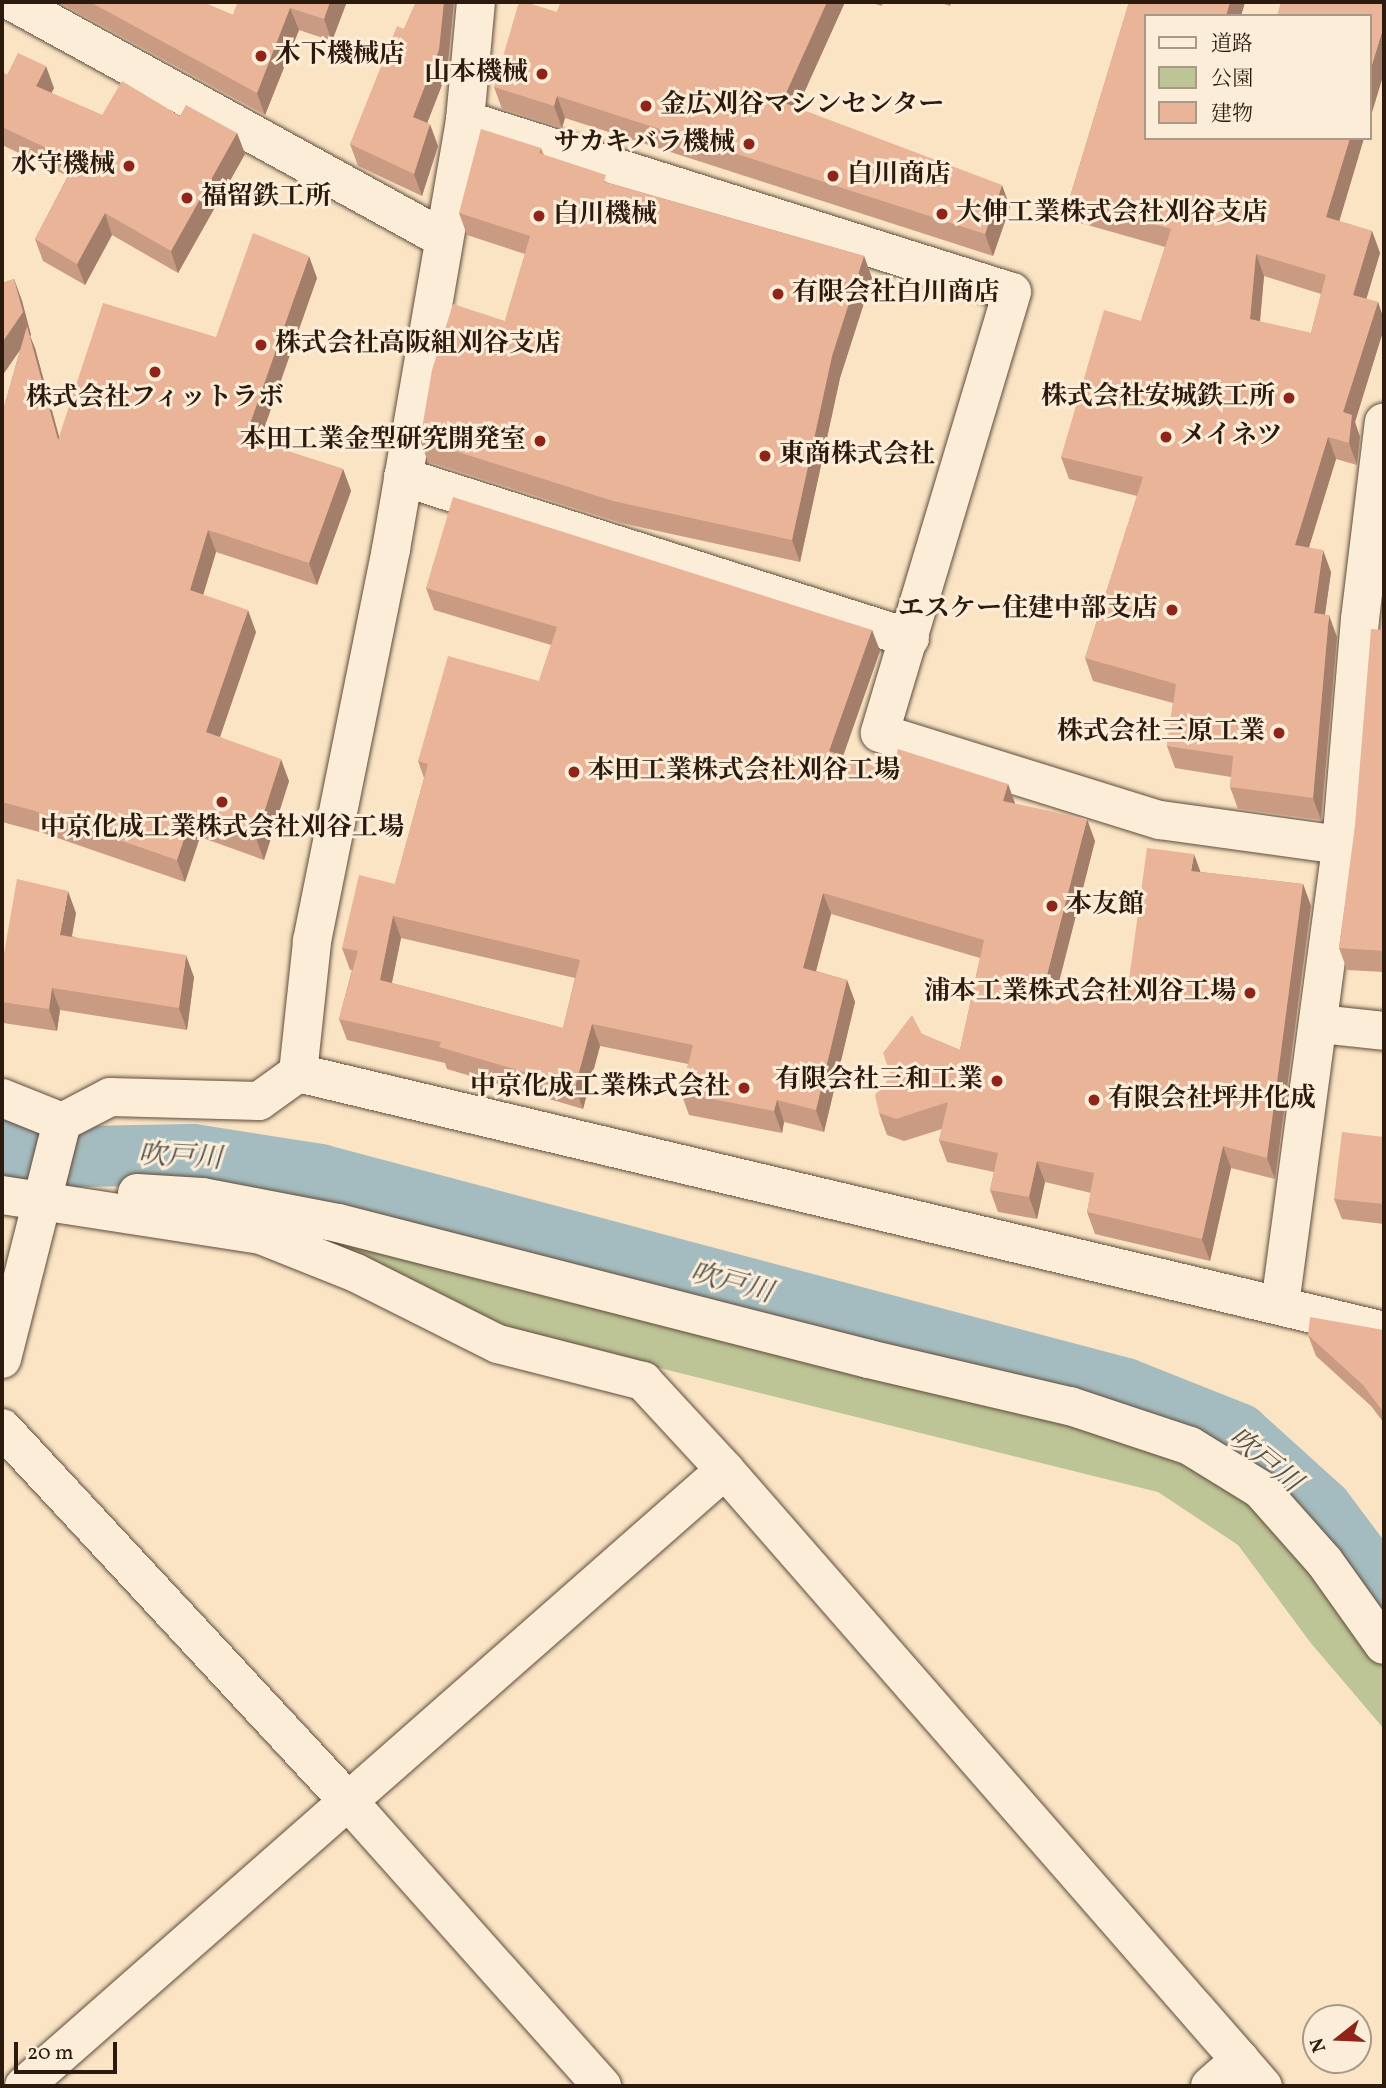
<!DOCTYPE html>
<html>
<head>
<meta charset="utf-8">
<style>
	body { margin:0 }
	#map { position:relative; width:1386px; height:2088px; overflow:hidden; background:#fae4c4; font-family:Vollkorn,"Noto Serif JP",serif }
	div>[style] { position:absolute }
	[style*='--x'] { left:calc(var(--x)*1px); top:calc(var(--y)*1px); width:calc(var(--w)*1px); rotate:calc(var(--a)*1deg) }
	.green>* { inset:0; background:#bdc495 }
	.river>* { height:61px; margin:-30.5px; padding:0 30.5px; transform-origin:30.5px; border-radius:30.5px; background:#a4bcbf }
	.roads { filter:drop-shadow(0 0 2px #604c3c) drop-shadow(0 0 2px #604c3c) }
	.minor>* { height:38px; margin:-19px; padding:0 19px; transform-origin:19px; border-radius:19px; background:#fcedd9 }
	.wall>* { inset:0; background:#c89b82 }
	.shaded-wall>* { inset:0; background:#a37e6a }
	.building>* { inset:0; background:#e9b497 }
	.dots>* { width:19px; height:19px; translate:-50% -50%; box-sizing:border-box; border:4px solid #fcedd9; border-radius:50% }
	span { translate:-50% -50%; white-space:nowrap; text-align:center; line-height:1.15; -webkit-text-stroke:6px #fcedd9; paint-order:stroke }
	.poi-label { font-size:26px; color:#2c1a0e; font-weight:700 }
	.left { translate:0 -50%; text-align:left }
	.right { translate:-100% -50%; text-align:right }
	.water-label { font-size:28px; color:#56534c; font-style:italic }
	.frame { position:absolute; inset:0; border:4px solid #2c1a0e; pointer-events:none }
	.legend { position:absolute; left:1144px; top:14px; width:228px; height:126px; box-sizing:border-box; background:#fcedd9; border:2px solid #a99988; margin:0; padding:9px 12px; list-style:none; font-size:21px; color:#2c1a0e }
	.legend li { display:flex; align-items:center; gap:14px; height:35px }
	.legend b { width:35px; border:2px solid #a99988 }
	.north { position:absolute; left:1302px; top:2004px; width:70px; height:70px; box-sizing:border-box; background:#fcedd9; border:2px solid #a99988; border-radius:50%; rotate:252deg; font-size:19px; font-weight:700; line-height:28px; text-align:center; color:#2c1a0e }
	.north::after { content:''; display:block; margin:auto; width:24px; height:32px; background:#8f2418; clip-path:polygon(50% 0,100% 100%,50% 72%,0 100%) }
	.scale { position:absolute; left:14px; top:2042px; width:103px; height:32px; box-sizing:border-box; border:4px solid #2c1a0e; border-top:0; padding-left:9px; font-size:21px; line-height:24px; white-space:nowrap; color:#2c1a0e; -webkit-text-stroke:5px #fcedd9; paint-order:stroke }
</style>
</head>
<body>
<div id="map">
	<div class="green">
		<div style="clip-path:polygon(244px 1218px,1185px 1453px,1256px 1497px,1384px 1657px,1384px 1729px,1310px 1642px,1238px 1545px,1158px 1492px,499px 1328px)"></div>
	</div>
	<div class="river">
		<div style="--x:2;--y:1147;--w:24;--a:15"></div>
		<div style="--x:25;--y:1153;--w:54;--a:3.2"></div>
		<div style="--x:79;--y:1156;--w:113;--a:-1"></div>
		<div style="--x:192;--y:1154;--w:129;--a:8.9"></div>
		<div style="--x:319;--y:1174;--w:834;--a:14.87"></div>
		<div style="--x:1125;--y:1388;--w:122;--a:21.7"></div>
		<div style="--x:1238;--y:1433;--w:113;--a:42.1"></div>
		<div style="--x:1322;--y:1509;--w:104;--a:53.2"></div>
	</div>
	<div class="roads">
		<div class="minor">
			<div style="--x:13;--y:2;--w:491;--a:28.8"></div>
			<div style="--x:465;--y:120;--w:573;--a:17.46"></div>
			<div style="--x:1012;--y:292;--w:460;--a:106.7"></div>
			<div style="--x:880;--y:733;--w:293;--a:17.3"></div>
			<div style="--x:1160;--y:820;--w:183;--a:7.9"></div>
			<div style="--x:403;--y:477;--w:532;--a:17.62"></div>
			<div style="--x:1319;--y:1024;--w:65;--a:6.1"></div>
			<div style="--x:298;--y:1073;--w:133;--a:-83.9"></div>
			<div style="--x:312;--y:941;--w:400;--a:-78.6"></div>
			<div style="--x:391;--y:549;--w:435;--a:-80.2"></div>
			<div style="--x:465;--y:120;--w:119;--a:-84.7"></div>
			<div style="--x:2;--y:1098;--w:65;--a:21.8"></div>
			<div style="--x:137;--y:1193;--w:65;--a:3.5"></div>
			<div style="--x:202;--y:1197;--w:138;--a:10.8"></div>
			<div style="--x:338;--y:1223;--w:548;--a:14.37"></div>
			<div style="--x:869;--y:1359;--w:206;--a:13.2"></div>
			<div style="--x:1070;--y:1406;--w:126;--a:18.4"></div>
			<div style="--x:1190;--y:1446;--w:82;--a:31.6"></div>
			<div style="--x:1260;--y:1489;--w:96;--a:48.4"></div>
			<div style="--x:1324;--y:1561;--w:103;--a:54.5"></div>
			<div style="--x:2;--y:1195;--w:262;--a:8.8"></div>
			<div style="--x:261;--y:1235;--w:102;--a:21.8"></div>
			<div style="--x:356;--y:1273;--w:159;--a:26.6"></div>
			<div style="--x:498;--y:1344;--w:150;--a:14.3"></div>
			<div style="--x:643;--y:1381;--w:121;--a:47.3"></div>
			<div style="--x:725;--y:1470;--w:783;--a:48.88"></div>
			<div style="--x:1280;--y:1305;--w:464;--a:-82.4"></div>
			<div style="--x:1341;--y:845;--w:227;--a:-85.2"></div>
			<div style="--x:1360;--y:619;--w:198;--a:-83.1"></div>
			<div style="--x:2;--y:1359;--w:244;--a:-75.8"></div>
			<div style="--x:62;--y:1122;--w:54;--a:-27.5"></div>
			<div style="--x:110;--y:1097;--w:149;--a:1.5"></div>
			<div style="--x:259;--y:1101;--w:48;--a:-35.7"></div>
			<div style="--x:298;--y:1073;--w:1116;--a:13.36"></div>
			<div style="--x:2;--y:1428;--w:509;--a:47.15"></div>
			<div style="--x:348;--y:1801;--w:382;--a:48.3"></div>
			<div style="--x:24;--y:2086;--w:933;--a:-41.31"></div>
			<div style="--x:1210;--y:2086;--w:40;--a:-41"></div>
			<div style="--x:1240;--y:2060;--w:35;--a:49"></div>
		</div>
	</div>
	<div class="wall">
		<div style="clip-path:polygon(58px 2px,202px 2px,233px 15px,238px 2px,345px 2px,346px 4px,332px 41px,299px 30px,265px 115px)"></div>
		<div style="clip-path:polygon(416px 2px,454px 2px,447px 72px,427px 123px,438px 146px,422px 196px,358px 166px,350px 144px,404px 29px)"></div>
		<div style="clip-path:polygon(561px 2px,845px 2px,797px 108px,1010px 207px,993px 256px,565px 118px,562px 128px,502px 109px,494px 87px,557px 12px)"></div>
		<div style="clip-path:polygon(868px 2px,883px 2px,882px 6px)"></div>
		<div style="clip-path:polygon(938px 2px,952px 2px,950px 6px)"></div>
		<div style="clip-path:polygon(evenodd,1129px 2px,1245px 2px,1241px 16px,1146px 138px,1364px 138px,1339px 221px,1372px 231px,1380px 253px,1366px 299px,1378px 302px,1384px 320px,1384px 328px,1355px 422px,1360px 437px,1357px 465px,1336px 459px,1309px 547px,1331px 572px,1325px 614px,1337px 637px,1321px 820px,1238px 809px,1230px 787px,1231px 777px,1175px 768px,1167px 746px,1173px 703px,1093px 681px,1085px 658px,1137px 496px,1069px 479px,1061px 457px,1141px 321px,1165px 247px,1077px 222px,1069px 200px,1129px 2px,1264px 276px,1321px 294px,1311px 333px,1260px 322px,1264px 276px)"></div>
		<div style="clip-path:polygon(2px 72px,7px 75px,54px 88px,51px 93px,102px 115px,180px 116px,237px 133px,245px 154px,178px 273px,112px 235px,85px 285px,43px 261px,35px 239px,68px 176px,2px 145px)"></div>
		<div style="clip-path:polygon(541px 148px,544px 155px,609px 183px,864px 256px,872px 278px,840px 378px,800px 562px,621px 523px,428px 462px,420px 440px,505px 321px,525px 254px,467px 235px,459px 213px)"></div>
		<div style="clip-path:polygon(317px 278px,259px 442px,343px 469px,351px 491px,317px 585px,216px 552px,203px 595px,256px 632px,220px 737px,289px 781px,264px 860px,200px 837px,185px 882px,43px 833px,2px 822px,2px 414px,20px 350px,2px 376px,2px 283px,14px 279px,22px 301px,31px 335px,30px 336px,35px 348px,59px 437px,216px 337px)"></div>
		<div style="clip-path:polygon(evenodd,426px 588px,872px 630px,880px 651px,843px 756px,891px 772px,1008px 784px,1015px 804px,1095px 841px,1059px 982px,1127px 994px,1201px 872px,1303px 884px,1311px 906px,1275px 1179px,1231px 1168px,1210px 1261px,1095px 1234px,1087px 1212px,1091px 1193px,1045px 1182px,1037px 1219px,998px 1212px,990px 1190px,994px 1172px,947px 1162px,939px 1140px,942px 1129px,904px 1141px,887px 1135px,879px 1113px,891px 1076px,922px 1034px,960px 1050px,980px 958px,831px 914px,816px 971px,847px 980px,855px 1002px,824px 1132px,784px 1122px,782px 1133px,689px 1115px,681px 1093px,688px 1064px,600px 1046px,583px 1109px,447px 1069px,445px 1063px,347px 1040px,339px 1019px,352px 970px,350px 970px,342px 948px,395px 884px,424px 778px,418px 761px,539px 681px,551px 645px,434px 610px,426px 588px,401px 938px,575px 978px,563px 1028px,392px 983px,401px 938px)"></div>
		<div style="clip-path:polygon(1384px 630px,1384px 972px,1347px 970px,1339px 948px)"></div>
		<div style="clip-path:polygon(76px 913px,72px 936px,194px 977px,187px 1030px,60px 1010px,57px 1031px,3px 1023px,2px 1018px,2px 965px)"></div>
		<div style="clip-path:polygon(1384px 1137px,1384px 1224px,1342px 1219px,1334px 1199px)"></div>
		<div style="clip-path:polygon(1384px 1330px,1384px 1423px,1371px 1406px,1316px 1356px,1308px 1335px)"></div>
	</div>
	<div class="shaded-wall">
		<div style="clip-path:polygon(330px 2px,345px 2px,346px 4px,332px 41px,324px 19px)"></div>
		<div style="clip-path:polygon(444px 2px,454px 2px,447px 72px,421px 139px,413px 117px)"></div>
		<div style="clip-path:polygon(827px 2px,845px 2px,790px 124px,782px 102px)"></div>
		<div style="clip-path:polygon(1230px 2px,1245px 2px,1241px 16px,1226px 16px)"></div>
		<div style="clip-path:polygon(290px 8px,299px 30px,265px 115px,257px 93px)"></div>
		<div style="clip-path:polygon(1384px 25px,1384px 73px,1370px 119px,1370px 71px)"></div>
		<div style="clip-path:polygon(46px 66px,54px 88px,44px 108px,36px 86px)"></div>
		<div style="clip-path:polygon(557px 96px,565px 118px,562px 128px,554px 106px)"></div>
		<div style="clip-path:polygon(430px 124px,438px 146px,422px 196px,414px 174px)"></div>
		<div style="clip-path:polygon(237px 133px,245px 154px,178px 273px,171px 251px)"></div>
		<div style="clip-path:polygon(1350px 138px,1364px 138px,1334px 239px,1326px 217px)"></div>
		<div style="clip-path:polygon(1002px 185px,1010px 207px,993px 256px,985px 234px)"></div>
		<div style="clip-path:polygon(105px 213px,112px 235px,85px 285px,77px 264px)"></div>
		<div style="clip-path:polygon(1372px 231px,1380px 253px,1361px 317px,1353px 295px)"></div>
		<div style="clip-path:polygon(1256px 254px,1264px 276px,1258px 341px,1250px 319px)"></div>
		<div style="clip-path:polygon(309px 256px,317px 278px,253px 460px,245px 438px)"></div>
		<div style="clip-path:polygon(864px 256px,872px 278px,840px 378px,800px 562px,792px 540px,832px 356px)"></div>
		<div style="clip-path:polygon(14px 279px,22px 301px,31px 335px,30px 336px,35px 348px,66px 462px,58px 440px,29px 337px,2px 376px,2px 343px)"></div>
		<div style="clip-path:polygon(1378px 302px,1384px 320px,1384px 328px,1355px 422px,1360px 437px,1357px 465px,1349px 443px,1343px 412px)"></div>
		<div style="clip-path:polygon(1328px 437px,1336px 459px,1303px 567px,1295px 545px)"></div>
		<div style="clip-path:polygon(343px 469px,351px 491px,317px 585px,309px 563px)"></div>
		<div style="clip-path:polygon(208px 530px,216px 552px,198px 612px,190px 590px)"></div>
		<div style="clip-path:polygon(1323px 550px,1331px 572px,1322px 635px,1314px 613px)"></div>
		<div style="clip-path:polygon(248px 610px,256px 632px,214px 754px,206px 732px)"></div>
		<div style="clip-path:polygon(1329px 615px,1337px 637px,1321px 820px,1313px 798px)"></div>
		<div style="clip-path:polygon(872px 630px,880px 651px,837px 773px,829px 751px)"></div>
		<div style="clip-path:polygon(281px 759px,289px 781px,264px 860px,256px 838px)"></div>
		<div style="clip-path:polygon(1008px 784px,1016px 806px,1003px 801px)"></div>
		<div style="clip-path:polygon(192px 815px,200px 837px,185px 882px,177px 860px)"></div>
		<div style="clip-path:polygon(1087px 819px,1095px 841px,1054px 1001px,1046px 979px)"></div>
		<div style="clip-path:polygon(1194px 854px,1202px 876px,1191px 871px)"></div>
		<div style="clip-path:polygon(1303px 884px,1311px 906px,1275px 1179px,1267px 1158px)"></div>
		<div style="clip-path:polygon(68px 891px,76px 913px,68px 957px,60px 935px)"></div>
		<div style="clip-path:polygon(823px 893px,831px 914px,811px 990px,803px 968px)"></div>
		<div style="clip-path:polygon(393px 916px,401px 938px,388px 1001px,380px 980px)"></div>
		<div style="clip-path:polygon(186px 955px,194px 977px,187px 1030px,179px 1008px)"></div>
		<div style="clip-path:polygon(847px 980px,855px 1002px,824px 1132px,816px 1110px)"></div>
		<div style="clip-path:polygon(52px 988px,60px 1010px,57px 1031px,49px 1009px)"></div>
		<div style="clip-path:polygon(592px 1024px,600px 1046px,583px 1109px,575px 1087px)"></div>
		<div style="clip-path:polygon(777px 1100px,784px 1122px,782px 1133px,774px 1111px)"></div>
		<div style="clip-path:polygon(1223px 1146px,1231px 1168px,1210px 1261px,1202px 1239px)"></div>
		<div style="clip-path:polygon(1037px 1161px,1045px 1182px,1037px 1219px,1029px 1197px)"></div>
	</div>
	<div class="building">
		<div style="clip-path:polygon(90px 2px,202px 2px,233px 15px,238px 2px,330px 2px,324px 19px,290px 8px,257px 93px)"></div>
		<div style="clip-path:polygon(416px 2px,444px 2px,439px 50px,413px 117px,430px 124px,414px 174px,350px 144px,397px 26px,404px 29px)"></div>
		<div style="clip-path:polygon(519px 2px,525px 2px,557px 12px,561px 2px,827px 2px,782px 102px,1002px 185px,985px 234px,557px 96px,554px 106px,494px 87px)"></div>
		<div style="clip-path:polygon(evenodd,1129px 2px,1230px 2px,1226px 16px,1146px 16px,1146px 138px,1350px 138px,1326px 217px,1372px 231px,1353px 295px,1378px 302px,1343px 412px,1352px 415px,1349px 443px,1328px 437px,1295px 545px,1323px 550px,1314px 613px,1329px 615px,1313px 798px,1230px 787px,1233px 756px,1167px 746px,1176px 684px,1085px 658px,1143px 477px,1061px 457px,1104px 310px,1141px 321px,1171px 229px,1069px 200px,1129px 2px,1256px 254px,1326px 275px,1311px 333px,1250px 319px,1256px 254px)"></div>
		<div style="clip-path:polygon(1281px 2px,1384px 2px,1384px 25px,1370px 71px,1370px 16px,1277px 16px)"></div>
		<div style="clip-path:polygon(18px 53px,46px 66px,36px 86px,102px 115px,122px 81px,180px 116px,186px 105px,237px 133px,171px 251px,105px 213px,77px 264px,35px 239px,76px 162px,2px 127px,2px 72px,7px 75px)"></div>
		<div style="clip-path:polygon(481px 129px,541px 148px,539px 153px,606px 175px,604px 182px,864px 256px,832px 356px,792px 540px,613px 501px,420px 440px,432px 370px,453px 304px,505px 321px,530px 236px,459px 213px)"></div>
		<div style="clip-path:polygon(253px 233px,309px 256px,245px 438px,343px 469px,309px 563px,208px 530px,190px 590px,248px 610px,206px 732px,281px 759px,256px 838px,192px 815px,177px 860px,35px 811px,2px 802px,2px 414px,27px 326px,58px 440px,103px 303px,216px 337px)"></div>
		<div style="clip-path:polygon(14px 279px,23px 312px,2px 343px,2px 283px)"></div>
		<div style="clip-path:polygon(evenodd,453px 497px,872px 630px,829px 751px,891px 772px,898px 749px,1008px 784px,1003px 801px,1087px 819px,1046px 979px,1127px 994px,1147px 848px,1194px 854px,1191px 871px,1303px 884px,1267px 1158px,1223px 1146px,1202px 1239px,1087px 1212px,1094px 1173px,1037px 1161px,1029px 1197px,990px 1190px,998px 1153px,939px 1140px,948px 1102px,896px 1119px,879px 1113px,875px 1095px,891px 1076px,883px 1053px,912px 1015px,922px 1034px,960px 1050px,984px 940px,823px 893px,803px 968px,847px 980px,816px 1110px,777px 1100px,774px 1111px,681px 1093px,693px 1045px,592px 1024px,575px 1087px,439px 1047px,441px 1042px,339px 1019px,358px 951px,342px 948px,359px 875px,395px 884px,428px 764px,418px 761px,448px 656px,539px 681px,557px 627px,426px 588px,453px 497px,393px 916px,580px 960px,563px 1028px,380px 980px,393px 916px)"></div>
		<div style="clip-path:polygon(1371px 629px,1384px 630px,1384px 951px,1339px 948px,1355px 825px)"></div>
		<div style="clip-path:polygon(17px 879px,68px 891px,60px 935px,186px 955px,179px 1008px,52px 988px,49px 1009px,2px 1002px,2px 965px)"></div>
		<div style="clip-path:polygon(1342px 1132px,1384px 1137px,1384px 1204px,1334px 1199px)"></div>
		<div style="clip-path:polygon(1310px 1317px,1384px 1330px,1384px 1413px,1363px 1385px,1308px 1335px)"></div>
	</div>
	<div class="dots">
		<div style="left:261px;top:56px;background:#8f2418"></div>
		<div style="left:542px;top:74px;background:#8f2418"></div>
		<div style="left:646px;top:106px;background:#8f2418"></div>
		<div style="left:749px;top:144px;background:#8f2418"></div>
		<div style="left:129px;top:166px;background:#8f2418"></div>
		<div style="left:833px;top:176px;background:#8f2418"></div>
		<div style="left:187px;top:198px;background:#8f2418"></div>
		<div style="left:942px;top:214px;background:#8f2418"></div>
		<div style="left:539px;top:216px;background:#8f2418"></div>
		<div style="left:778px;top:294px;background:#8f2418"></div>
		<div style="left:261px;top:345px;background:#8f2418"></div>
		<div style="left:155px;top:372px;background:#8f2418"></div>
		<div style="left:1289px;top:398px;background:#8f2418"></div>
		<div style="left:1166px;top:437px;background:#8f2418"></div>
		<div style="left:540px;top:441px;background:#8f2418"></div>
		<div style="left:765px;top:456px;background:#8f2418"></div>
		<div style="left:1172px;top:610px;background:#8f2418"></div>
		<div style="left:1279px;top:733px;background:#8f2418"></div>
		<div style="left:574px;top:772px;background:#8f2418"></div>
		<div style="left:222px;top:802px;background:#8f2418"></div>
		<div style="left:1052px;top:906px;background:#8f2418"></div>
		<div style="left:1250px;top:993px;background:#8f2418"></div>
		<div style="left:997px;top:1081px;background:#8f2418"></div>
		<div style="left:744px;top:1088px;background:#8f2418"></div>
		<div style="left:1094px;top:1100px;background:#8f2418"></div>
	</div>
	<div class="poi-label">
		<span class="left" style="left:275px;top:56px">木下機械店</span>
		<span class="right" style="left:528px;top:74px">山本機械</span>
		<span class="left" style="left:660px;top:106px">金広刈谷マシンセンター</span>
		<span class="right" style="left:735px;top:144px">サカキバラ機械</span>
		<span class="right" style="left:115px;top:166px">水守機械</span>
		<span class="left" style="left:847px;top:176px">白川商店</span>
		<span class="left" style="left:201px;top:198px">福留鉄工所</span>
		<span class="left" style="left:956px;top:214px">大伸工業株式会社刈谷支店</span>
		<span class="left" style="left:553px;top:216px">白川機械</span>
		<span class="left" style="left:792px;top:294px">有限会社白川商店</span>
		<span class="left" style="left:275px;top:345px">株式会社高阪組刈谷支店</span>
		<span class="right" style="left:1275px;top:398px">株式会社安城鉄工所</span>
		<span style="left:155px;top:399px">株式会社フィットラボ</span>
		<span class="left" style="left:1180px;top:437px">メイネツ</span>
		<span class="right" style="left:526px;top:441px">本田工業金型研究開発室</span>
		<span class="left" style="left:779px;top:456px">東商株式会社</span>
		<span class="right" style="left:1158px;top:610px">エスケー住建中部支店</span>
		<span class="right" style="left:1265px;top:733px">株式会社三原工業</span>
		<span class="left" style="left:588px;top:772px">本田工業株式会社刈谷工場</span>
		<span style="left:222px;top:829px">中京化成工業株式会社刈谷工場</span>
		<span class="left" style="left:1066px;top:906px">本友館</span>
		<span class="right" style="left:1236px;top:993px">浦本工業株式会社刈谷工場</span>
		<span class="right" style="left:983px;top:1081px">有限会社三和工業</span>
		<span class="right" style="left:730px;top:1088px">中京化成工業株式会社</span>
		<span class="left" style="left:1108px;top:1100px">有限会社坪井化成</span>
	</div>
	<div class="water-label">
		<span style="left:180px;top:1158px;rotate:3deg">吹戸川</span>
		<span style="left:731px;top:1284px;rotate:15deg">吹戸川</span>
		<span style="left:1264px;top:1461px;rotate:39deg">吹戸川</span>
	</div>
	<div class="frame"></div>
	<ul class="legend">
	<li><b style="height:9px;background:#fcedd9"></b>道路</li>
	<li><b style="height:19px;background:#bdc495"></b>公園</li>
	<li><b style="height:19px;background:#e9b497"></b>建物</li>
	</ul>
	<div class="north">N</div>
	<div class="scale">20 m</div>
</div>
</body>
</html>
